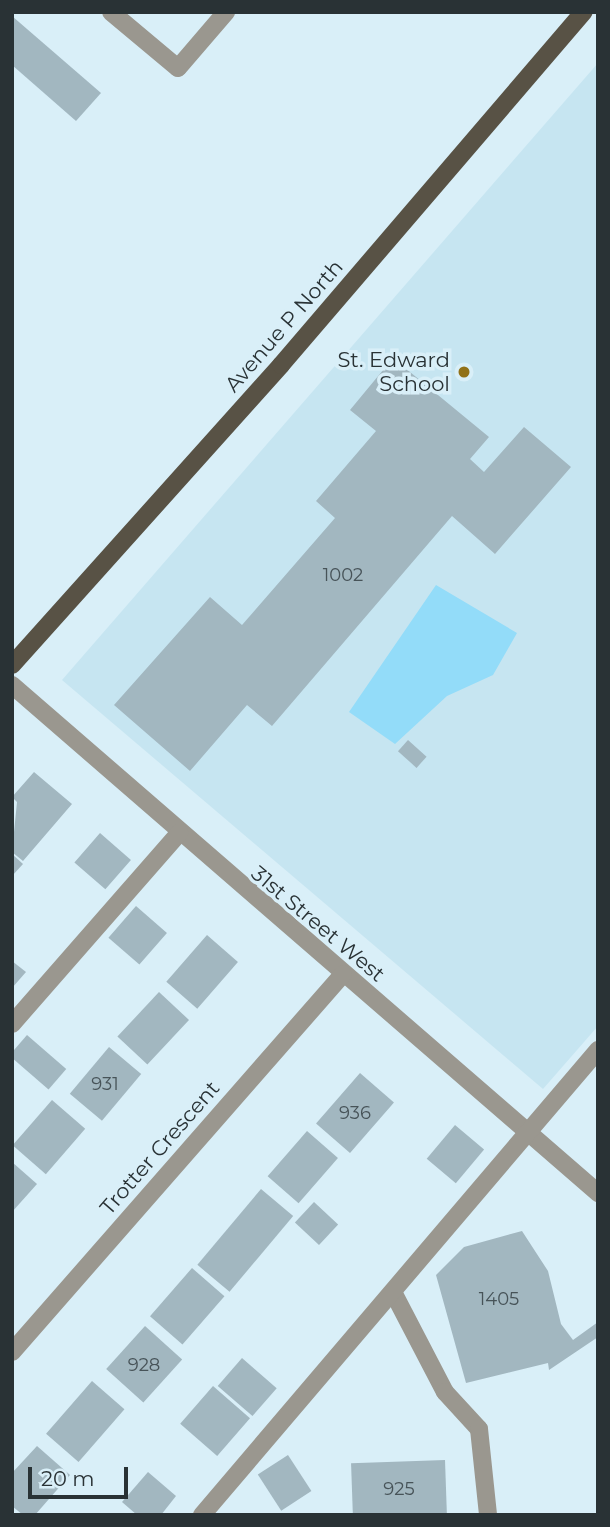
<!DOCTYPE html>
<html>
<head>
<meta charset="utf-8">
<style>
	body { margin:0 }
	#map { position:relative; width:610px; height:1527px; overflow:hidden; background:#d9eff8; font-family:Montserrat,sans-serif }
	div>[style] { position:absolute }
	[style*='--x'] { left:calc(var(--x)*1px); top:calc(var(--y)*1px); width:calc(var(--w)*1px); rotate:calc(var(--a)*1deg) }
	.built>* { inset:0; background:#c6e5f1 }
	.green>* { inset:0; background:#93dcf9 }
	.building>* { inset:0; background:#a2b7c0; transform-origin:0 0 }
	.minor>* { height:18px; margin:-9px; padding:0 9px; transform-origin:9px; border-radius:9px; background:#9a978f }
	.major>* { height:18px; margin:-9px; padding:0 9px; transform-origin:9px; border-radius:9px; background:#585245 }
	.dots>* { width:19px; height:19px; translate:-50% -50%; box-sizing:border-box; border:4px solid #d9eff8; border-radius:50% }
	span { translate:-50% -50%; white-space:nowrap; text-align:center; line-height:1.15; -webkit-text-stroke:7px #d9eff8; paint-order:stroke }
	.number-label { font-size:18px; color:#475358 }
	.number-label span { -webkit-text-stroke-width:0 }
	.street-label { font-size:21px; color:#293235 }
	.poi-label { font-size:21px; color:#293235 }
	.right { translate:-100% -50%; text-align:right }
	.frame { position:absolute; inset:0; border:14px solid #293235; pointer-events:none }
	.scale { position:absolute; left:28px; top:1467px; width:100px; height:32px; box-sizing:border-box; border:4px solid #293235; border-top:0; padding-left:9px; font-size:21px; line-height:24px; white-space:nowrap; color:#293235; -webkit-text-stroke:5px #d9eff8; paint-order:stroke }
</style>
</head>
<body>
<div id="map">
	<div class="built">
		<div style="clip-path:polygon(598px 63px,598px 1026px,543px 1089px,62px 680px)"></div>
	</div>
	<div class="green">
		<div style="clip-path:polygon(436px 585px,517px 633px,493px 675px,447px 696px,395px 744px,349px 712px)"></div>
	</div>
	<div class="building">
		<div style="clip-path:polygon(12px 16px,101px 93px,76px 121px,12px 65px)"></div>
		<div style="clip-path:polygon(393px 358px,489px 437px,470px 459px,484px 472px,524px 427px,571px 467px,495px 554px,452px 516px,272px 726px,247px 705px,190px 771px,114px 705px,210px 597px,242px 625px,335px 518px,316px 501px,376px 431px,350px 410px)"></div>
		<div style="left:408px;top:740px;width:25px;height:15px;rotate:42deg"></div>
		<div style="clip-path:polygon(34px 772px,72px 804px,23px 861px,12px 852px,17px 802px,12px 797px)"></div>
		<div style="left:100px;top:833px;width:41px;height:39px;rotate:41deg"></div>
		<div style="clip-path:polygon(12px 854px,23px 864px,12px 876px)"></div>
		<div style="left:136px;top:906px;width:41px;height:42px;rotate:41deg"></div>
		<div style="left:207px;top:935px;width:41px;height:62px;rotate:41deg"></div>
		<div style="clip-path:polygon(12px 961px,26px 972px,12px 988px)"></div>
		<div style="left:159px;top:992px;width:41px;height:61px;rotate:43deg"></div>
		<div style="left:27px;top:1035px;width:52px;height:27px;rotate:41deg"></div>
		<div style="left:109px;top:1047px;width:42px;height:61px;rotate:40deg"></div>
		<div style="left:360px;top:1073px;width:45px;height:67px;rotate:41deg"></div>
		<div style="left:52px;top:1100px;width:44px;height:60px;rotate:41deg"></div>
		<div style="left:455px;top:1125px;width:38px;height:44px;rotate:40deg"></div>
		<div style="left:307px;top:1131px;width:41px;height:60px;rotate:41deg"></div>
		<div style="clip-path:polygon(12px 1162px,37px 1184px,12px 1212px)"></div>
		<div style="left:261px;top:1189px;width:42px;height:99px;rotate:40deg"></div>
		<div style="left:314px;top:1202px;width:33px;height:28px;rotate:43deg"></div>
		<div style="clip-path:polygon(522px 1231px,548px 1271px,561px 1324px,573px 1340px,598px 1322px,598px 1337px,549px 1370px,548px 1363px,466px 1383px,436px 1275px,464px 1247px)"></div>
		<div style="left:192px;top:1268px;width:43px;height:64px;rotate:41deg"></div>
		<div style="left:145px;top:1326px;width:50px;height:58px;rotate:42deg"></div>
		<div style="left:242px;top:1358px;width:46px;height:37px;rotate:41deg"></div>
		<div style="left:92px;top:1381px;width:43px;height:70px;rotate:41deg"></div>
		<div style="left:213px;top:1386px;width:49px;height:50px;rotate:41deg"></div>
		<div style="clip-path:polygon(37px 1446px,70px 1475px,35px 1515px,23px 1515px,12px 1506px,12px 1473px)"></div>
		<div style="left:288px;top:1455px;width:43px;height:36px;rotate:57deg"></div>
		<div style="left:445px;top:1460px;width:55px;height:94px;rotate:88deg"></div>
		<div style="clip-path:polygon(148px 1472px,176px 1496px,161px 1515px,137px 1515px,122px 1502px)"></div>
	</div>
	<div class="minor">
		<div style="--x:111;--y:12;--w:87;--a:39.9"></div>
		<div style="--x:178;--y:68;--w:74;--a:-49.4"></div>
		<div style="--x:12;--y:685;--w:776;--a:40.92"></div>
		<div style="--x:12;--y:1024;--w:254;--a:-48.8"></div>
		<div style="--x:394;--y:1294;--w:110;--a:62.5"></div>
		<div style="--x:445;--y:1392;--w:50;--a:47.4"></div>
		<div style="--x:479;--y:1429;--w:86;--a:84"></div>
		<div style="--x:12;--y:1352;--w:502;--a:-48.79"></div>
		<div style="--x:202;--y:1515;--w:611;--a:-49.58"></div>
	</div>
	<div class="major">
		<div style="--x:12;--y:665;--w:403;--a:-48.1"></div>
		<div style="--x:281;--y:365;--w:465;--a:-49.4"></div>
	</div>
	<div class="dots">
		<div style="left:464px;top:372px;background:#917117"></div>
	</div>
	<div class="number-label">
		<span style="left:343px;top:575px">1002</span>
		<span style="left:105px;top:1084px">931</span>
		<span style="left:355px;top:1113px">936</span>
		<span style="left:499px;top:1299px">1405</span>
		<span style="left:144px;top:1365px">928</span>
		<span style="left:399px;top:1489px">925</span>
	</div>
	<div class="street-label">
		<span style="left:284px;top:326px;rotate:-49deg">Avenue P North</span>
		<span style="left:318px;top:924px;rotate:40deg">31st Street West</span>
		<span style="left:160px;top:1148px;rotate:-49deg">Trotter Crescent</span>
	</div>
	<div class="poi-label">
		<span class="right" style="left:450px;top:372px">St. Edward<br>School</span>
	</div>
	<div class="frame"></div>
	<div class="scale">20 m</div>
</div>
</body>
</html>
